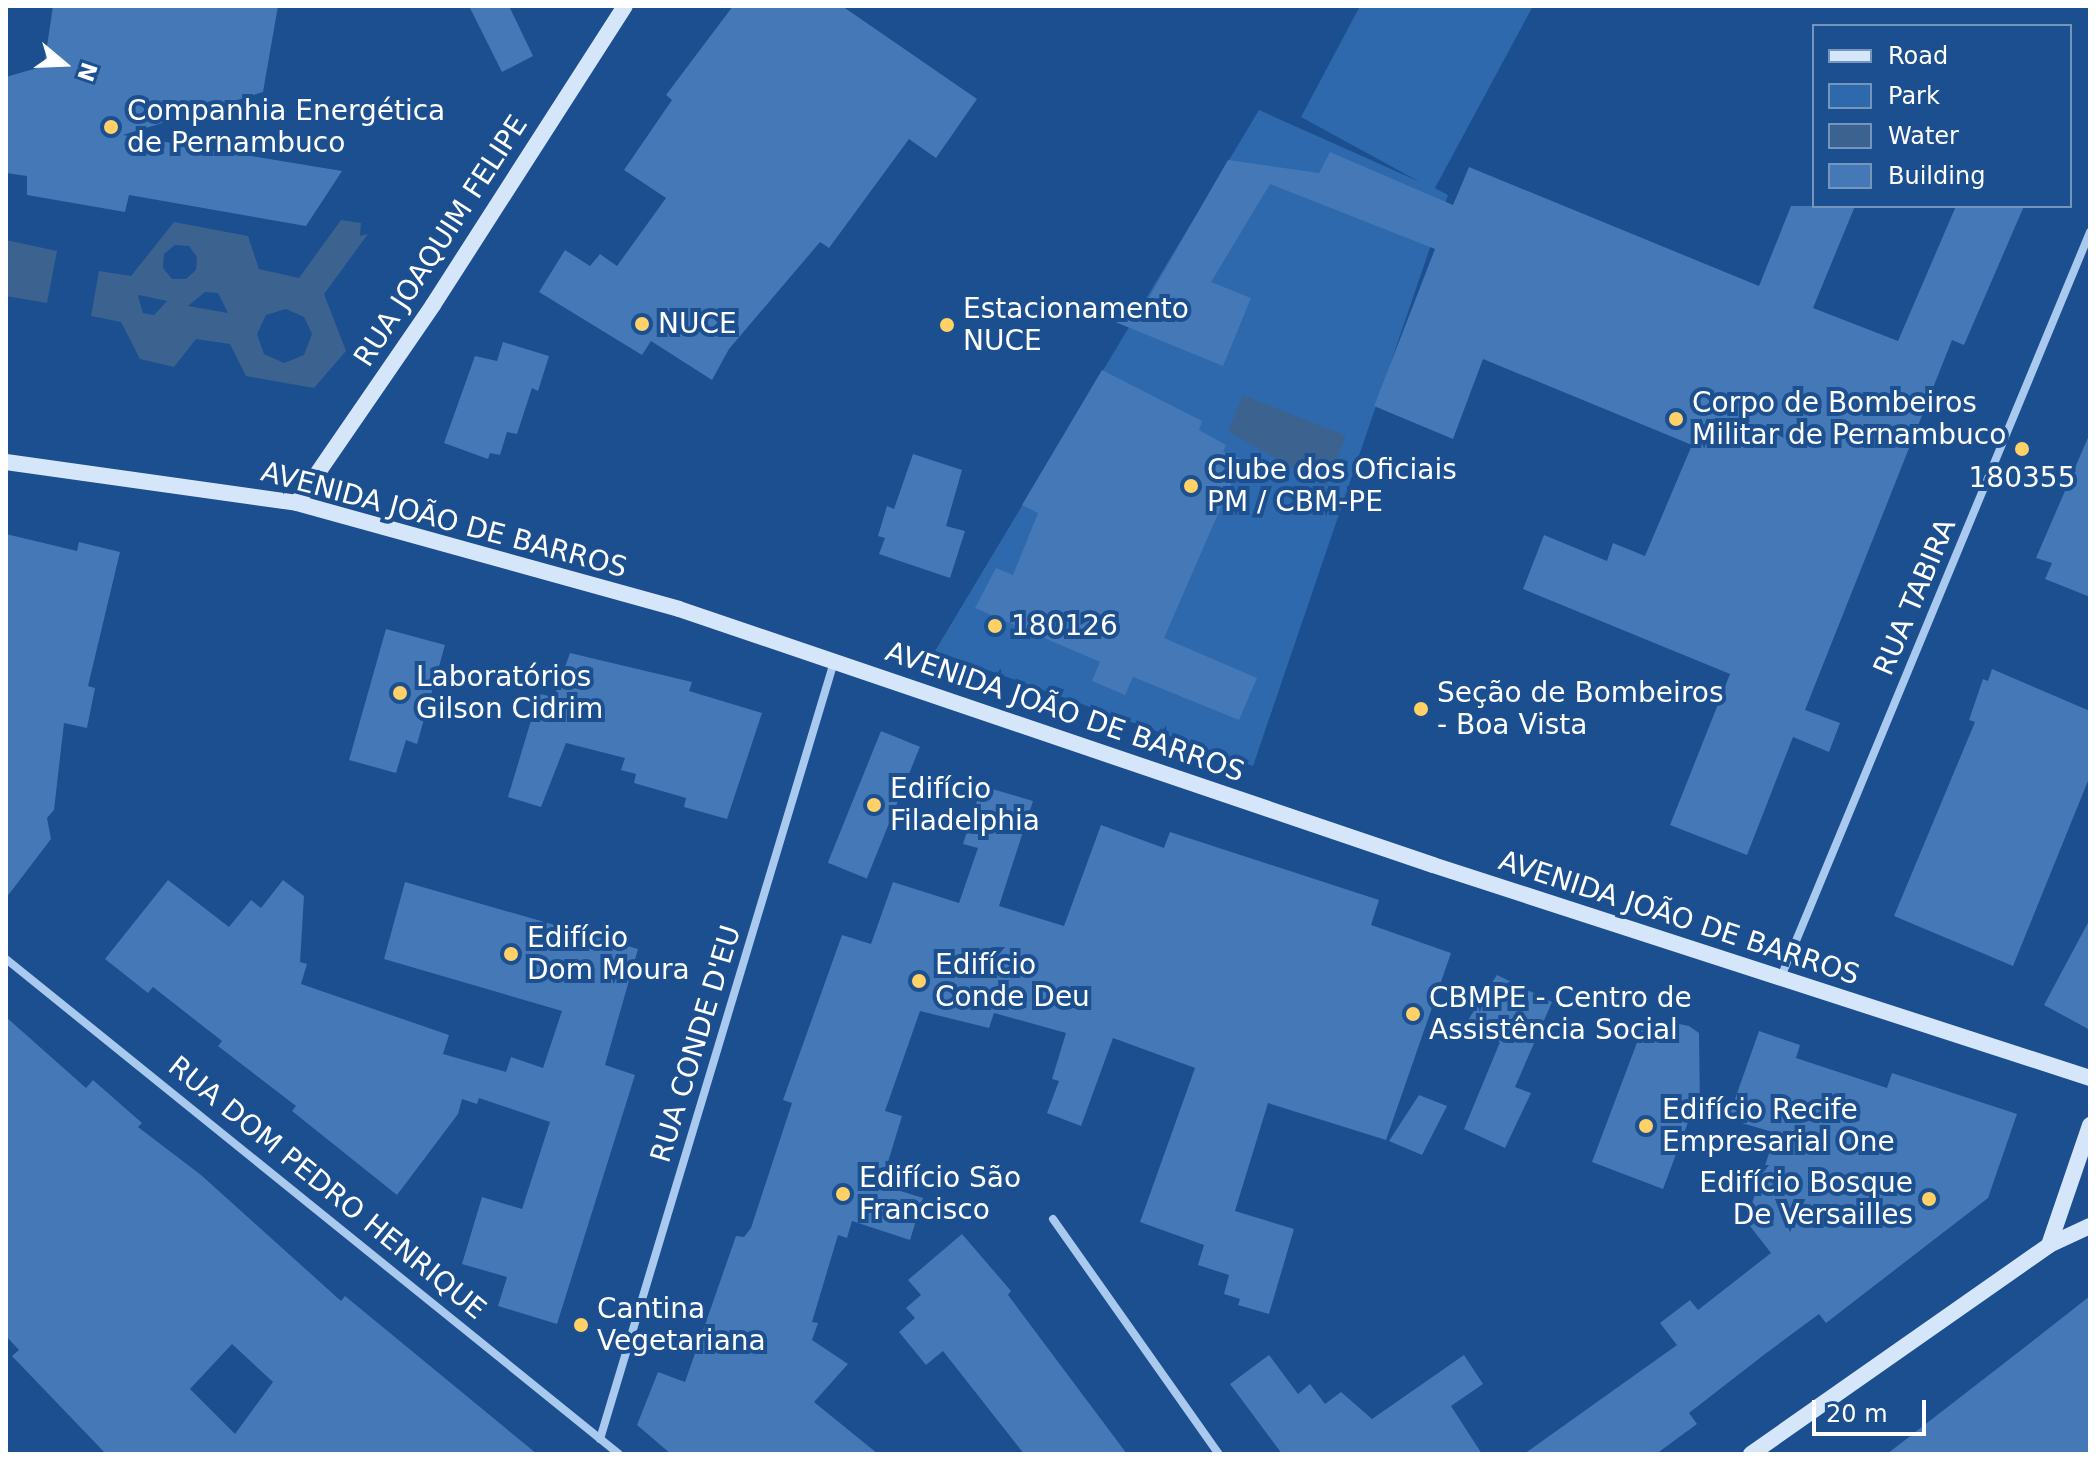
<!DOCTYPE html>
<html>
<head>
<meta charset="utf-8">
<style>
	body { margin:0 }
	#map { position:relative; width:2096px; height:1460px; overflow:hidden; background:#1b4f8f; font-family:"DejaVu Sans",sans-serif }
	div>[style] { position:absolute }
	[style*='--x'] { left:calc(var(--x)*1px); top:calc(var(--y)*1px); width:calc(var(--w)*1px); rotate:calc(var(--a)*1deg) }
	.green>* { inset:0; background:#2e69ad }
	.water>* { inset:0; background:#3c6290 }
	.building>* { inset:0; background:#4478b7; transform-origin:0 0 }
	.minor>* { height:8px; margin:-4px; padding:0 4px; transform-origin:4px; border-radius:4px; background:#a9c9ee }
	.secondary>* { height:16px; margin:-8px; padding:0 8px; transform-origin:8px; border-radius:8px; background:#d6e6fa }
	.dots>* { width:22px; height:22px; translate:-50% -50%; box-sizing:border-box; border:4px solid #1b4f8f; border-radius:50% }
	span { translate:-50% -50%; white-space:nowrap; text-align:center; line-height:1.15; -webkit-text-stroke:8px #1b4f8f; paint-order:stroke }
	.poi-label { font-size:28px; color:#fff }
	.left { translate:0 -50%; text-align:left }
	.right { translate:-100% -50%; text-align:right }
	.street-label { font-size:28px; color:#fff }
	.frame { position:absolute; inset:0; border:8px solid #fff; pointer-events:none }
	.legend { position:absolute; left:1812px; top:24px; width:260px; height:184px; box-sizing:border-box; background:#1b4f8f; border:2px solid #7695bc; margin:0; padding:10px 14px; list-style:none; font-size:24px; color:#fff }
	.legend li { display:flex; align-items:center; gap:16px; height:40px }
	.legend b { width:40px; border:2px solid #7695bc }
	.north { position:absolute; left:24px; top:24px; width:80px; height:80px; -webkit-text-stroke:6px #1b4f8f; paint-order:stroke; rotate:109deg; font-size:22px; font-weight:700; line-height:32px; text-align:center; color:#fff }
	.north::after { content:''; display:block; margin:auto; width:28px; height:36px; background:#fff; clip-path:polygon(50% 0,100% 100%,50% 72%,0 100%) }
	.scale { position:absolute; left:1812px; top:1400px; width:114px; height:36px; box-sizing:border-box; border:4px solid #fff; border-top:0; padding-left:10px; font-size:24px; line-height:28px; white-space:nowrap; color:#fff; -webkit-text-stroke:6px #1b4f8f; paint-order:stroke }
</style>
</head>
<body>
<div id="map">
	<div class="green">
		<div style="clip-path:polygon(1360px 6px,1533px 6px,1435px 188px,1448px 195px,1253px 766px,935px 651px,1259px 110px,1420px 182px,1301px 117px)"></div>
	</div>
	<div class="water">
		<div style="clip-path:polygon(evenodd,341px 220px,361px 223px,360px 236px,368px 234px,324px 294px,346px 351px,314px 388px,246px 376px,230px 344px,196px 339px,174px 367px,140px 359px,121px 322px,91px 316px,99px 271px,131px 276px,174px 222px,248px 236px,259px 269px,299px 278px,341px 220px,175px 245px,189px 246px,197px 257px,196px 270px,186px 279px,172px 279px,163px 268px,164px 254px,175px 245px,341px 220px,205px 292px,218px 293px,228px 313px,188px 306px,205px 292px,341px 220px,138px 296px,139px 295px,167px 301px,154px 315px,143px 313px,138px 296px,341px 220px,286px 309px,304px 317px,312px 334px,304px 355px,284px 363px,264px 354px,257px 334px,266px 315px,286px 309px)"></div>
		<div style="clip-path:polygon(6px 240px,57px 251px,47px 303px,6px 296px)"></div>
		<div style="clip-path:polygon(1243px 395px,1346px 436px,1326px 486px,1228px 432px)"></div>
	</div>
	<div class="building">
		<div style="clip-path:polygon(53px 6px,278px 6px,263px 92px,123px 135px,342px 171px,306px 226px,129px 195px,125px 212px,27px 195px,27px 176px,6px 173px,6px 77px,44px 66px)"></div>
		<div style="clip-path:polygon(469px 6px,509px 6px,533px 56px,502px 72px)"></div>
		<div style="clip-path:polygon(733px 6px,842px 6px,977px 99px,936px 158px,909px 139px,829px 248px,820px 242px,729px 349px,712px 380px,651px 341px,642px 355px,539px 292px,565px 250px,590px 266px,600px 254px,617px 266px,666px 198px,624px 170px,672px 100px,666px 95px)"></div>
		<div style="clip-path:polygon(1330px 152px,1453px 205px,1469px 167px,1759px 286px,1791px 206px,1855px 206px,1813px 308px,1898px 341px,1956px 206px,2024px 206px,1964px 345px,1952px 340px,1805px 710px,1840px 723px,1829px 752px,1793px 737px,1747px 855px,1670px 825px,1730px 674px,1523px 589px,1544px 535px,1607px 561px,1613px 543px,1645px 556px,1692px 445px,1483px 359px,1453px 439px,1374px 406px,1435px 249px,1270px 184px,1211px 282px,1251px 298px,1223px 366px,1081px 308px,1083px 299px,1144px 306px,1228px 160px,1319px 173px)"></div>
		<div style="clip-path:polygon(503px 342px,549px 356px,538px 391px,532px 388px,517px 434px,507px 432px,500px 455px,490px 453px,488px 459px,444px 443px,475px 356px,497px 361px)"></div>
		<div style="clip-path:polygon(1102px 370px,1202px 421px,1199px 430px,1226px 445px,1223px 452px,1242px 459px,1164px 638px,1257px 678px,1239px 720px,1133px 677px,1125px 695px,1092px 681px,1100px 662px,975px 608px,996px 568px,1013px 575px,1038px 513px,1022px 505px)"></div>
		<div style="clip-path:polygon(2090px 433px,2090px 597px,2045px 579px,2052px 563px,2036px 558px)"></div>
		<div style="clip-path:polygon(913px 454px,962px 470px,946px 526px,965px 531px,950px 578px,879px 554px,885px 538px,878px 536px,887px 506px,894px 509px)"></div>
		<div style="clip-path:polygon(6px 534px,77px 551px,79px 542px,120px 552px,88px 686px,95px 688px,87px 728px,64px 723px,54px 810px,47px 818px,51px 839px,6px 898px)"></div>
		<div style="clip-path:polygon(386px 629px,445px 645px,417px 744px,406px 740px,396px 773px,349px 760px)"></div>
		<div style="clip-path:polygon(570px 653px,692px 682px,689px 691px,762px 713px,727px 819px,684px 807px,686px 798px,634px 783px,636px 774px,621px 770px,625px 758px,566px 743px,541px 807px,508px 797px,539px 694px,554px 697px)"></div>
		<div style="clip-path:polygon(1992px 669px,2090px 711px,2090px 776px,2013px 966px,1894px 916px,1975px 722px,1969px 720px,1983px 679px,1988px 681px)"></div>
		<div style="left:881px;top:731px;width:42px;height:142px;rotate:22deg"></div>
		<div style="clip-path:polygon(982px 786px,1033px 801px,999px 906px,1064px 926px,1101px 825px,1164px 848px,1170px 832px,1379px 900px,1371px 925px,1451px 953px,1386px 1140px,1268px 1103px,1235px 1211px,1294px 1229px,1269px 1314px,1238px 1305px,1240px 1299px,1224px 1294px,1229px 1275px,1198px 1265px,1204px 1245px,1140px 1222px,1195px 1068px,1113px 1038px,1081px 1126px,1047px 1113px,1059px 1081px,1052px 1079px,1066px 1033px,994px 1013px,989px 1028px,920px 1011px,885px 1111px,902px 1116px,881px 1185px,923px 1198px,910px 1240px,852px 1221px,847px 1238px,838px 1235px,812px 1322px,818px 1323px,812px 1340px,848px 1364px,814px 1402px,878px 1454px,671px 1454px,637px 1425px,658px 1372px,685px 1382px,736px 1236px,744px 1237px,751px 1228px,792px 1103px,783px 1100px,842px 935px,871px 944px,893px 882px,959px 903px,978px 848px,963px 844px)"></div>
		<div style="clip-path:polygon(168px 880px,229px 927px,251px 900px,261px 908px,283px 880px,304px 896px,300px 962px,307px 964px,301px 984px,449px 1035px,443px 1054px,506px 1072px,511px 1057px,543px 1068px,562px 1011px,384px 959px,405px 882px,638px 949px,605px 1065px,635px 1075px,557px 1324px,498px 1306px,507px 1277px,462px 1264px,482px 1197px,522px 1209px,550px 1122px,479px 1098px,477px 1104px,462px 1099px,458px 1114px,397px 1195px,292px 1111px,296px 1106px,218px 1046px,222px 1041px,153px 987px,148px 993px,105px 959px)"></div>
		<div style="clip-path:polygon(2090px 919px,2090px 1030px,2044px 1005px)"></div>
		<div style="clip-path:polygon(1497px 975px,1552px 1002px,1515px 1087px,1531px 1093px,1505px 1148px,1464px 1129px,1500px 1042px,1463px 1028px)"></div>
		<div style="clip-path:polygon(evenodd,6px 1017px,86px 1088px,93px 1080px,142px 1123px,138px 1127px,201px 1175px,341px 1301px,345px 1296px,537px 1454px,106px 1454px,12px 1356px,19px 1350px,6px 1336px,6px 1017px,232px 1344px,273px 1382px,235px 1434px,190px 1389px,232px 1344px)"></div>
		<div style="clip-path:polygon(1644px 1024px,1665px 1032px,1679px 1024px,1689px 1026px,1699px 1033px,1700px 1111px,1693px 1109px,1663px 1189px,1592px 1162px)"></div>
		<div style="clip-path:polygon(1759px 1031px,1800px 1045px,1796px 1058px,1887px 1088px,1892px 1073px,2017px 1114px,1988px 1198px,1826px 1323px,1819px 1314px,1765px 1354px,1689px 1413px,1697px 1424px,1656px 1454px,1524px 1454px,1677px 1345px,1660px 1323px,1690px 1300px,1698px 1310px,1771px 1253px,1746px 1221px,1776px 1133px,1728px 1119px)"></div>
		<div style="clip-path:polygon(1419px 1095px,1447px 1106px,1422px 1155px,1389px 1141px)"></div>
		<div style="clip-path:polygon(962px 1234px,1011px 1291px,1008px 1295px,1127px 1454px,1024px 1454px,943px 1351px,926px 1365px,899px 1332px,915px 1318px,906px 1308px,921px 1295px,908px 1280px)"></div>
		<div style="clip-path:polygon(2090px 1296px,2090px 1454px,1887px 1454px,2016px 1354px)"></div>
		<div style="clip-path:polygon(1269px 1355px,1298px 1394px,1310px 1384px,1325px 1404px,1341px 1392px,1372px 1419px,1464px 1355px,1483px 1384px,1451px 1406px,1482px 1454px,1282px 1454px,1230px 1384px)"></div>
	</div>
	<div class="minor">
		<div style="--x:6;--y:959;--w:788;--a:38.92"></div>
		<div style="--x:1781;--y:977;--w:807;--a:-67.47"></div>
		<div style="--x:1053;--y:1219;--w:288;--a:54.8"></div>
		<div style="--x:600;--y:1439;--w:811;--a:-73.24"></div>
	</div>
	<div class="secondary">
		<div style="--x:6;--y:462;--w:294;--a:8"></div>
		<div style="--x:297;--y:503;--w:396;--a:15.5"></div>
		<div style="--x:679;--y:609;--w:796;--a:18.75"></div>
		<div style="--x:1433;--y:865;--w:691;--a:17.96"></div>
		<div style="--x:297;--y:503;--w:240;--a:-55.5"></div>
		<div style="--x:433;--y:305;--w:355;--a:-57.3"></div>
		<div style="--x:2049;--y:1245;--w:127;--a:-71.1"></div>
		<div style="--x:1751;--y:1454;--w:364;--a:-35"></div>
		<div style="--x:2049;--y:1245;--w:45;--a:-24.9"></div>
	</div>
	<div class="dots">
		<div style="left:111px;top:127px;background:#ffd166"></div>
		<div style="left:642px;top:324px;background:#ffd166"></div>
		<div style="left:947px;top:325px;background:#ffd166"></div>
		<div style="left:1676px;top:419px;background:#ffd166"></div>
		<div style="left:2022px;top:449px;background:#ffd166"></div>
		<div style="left:1191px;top:486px;background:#ffd166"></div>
		<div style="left:995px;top:626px;background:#ffd166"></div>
		<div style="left:400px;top:693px;background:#ffd166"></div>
		<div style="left:1421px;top:709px;background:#ffd166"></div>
		<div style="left:874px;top:805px;background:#ffd166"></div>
		<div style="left:511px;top:954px;background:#ffd166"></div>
		<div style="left:919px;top:981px;background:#ffd166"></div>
		<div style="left:1413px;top:1014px;background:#ffd166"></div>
		<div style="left:1646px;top:1126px;background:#ffd166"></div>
		<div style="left:843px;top:1194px;background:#ffd166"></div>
		<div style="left:1929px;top:1199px;background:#ffd166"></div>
		<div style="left:581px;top:1325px;background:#ffd166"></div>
	</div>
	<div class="poi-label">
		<span class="left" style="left:127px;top:127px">Companhia Energética<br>de Pernambuco</span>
		<span class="left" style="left:963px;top:325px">Estacionamento<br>NUCE</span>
		<span class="left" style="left:658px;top:324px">NUCE</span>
		<span class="left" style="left:1692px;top:419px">Corpo de Bombeiros<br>Militar de Pernambuco</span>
		<span class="left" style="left:1207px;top:486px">Clube dos Oficiais<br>PM / CBM-PE</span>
		<span style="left:2022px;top:478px">180355</span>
		<span class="left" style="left:1011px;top:626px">180126</span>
		<span class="left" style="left:416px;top:693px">Laboratórios<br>Gilson Cidrim</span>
		<span class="left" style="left:1437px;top:709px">Seção de Bombeiros<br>- Boa Vista</span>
		<span class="left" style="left:890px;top:805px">Edifício<br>Filadelphia</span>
		<span class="left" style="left:527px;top:954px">Edifício<br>Dom Moura</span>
		<span class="left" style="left:935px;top:981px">Edifício<br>Conde Deu</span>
		<span class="left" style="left:1429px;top:1014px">CBMPE - Centro de<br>Assistência Social</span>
		<span class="left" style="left:1662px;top:1126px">Edifício Recife<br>Empresarial One</span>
		<span class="left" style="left:859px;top:1194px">Edifício São<br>Francisco</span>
		<span class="right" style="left:1913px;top:1199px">Edifício Bosque<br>De Versailles</span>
		<span class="left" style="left:597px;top:1325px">Cantina<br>Vegetariana</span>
	</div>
	<div class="street-label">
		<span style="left:441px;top:241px;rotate:-57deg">RUA JOAQUIM FELIPE</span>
		<span style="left:444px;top:520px;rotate:15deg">AVENIDA JOÃO DE BARROS</span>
		<span style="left:1915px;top:597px;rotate:-67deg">RUA TABIRA</span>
		<span style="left:1065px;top:712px;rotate:19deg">AVENIDA JOÃO DE BARROS</span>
		<span style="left:1679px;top:918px;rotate:18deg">AVENIDA JOÃO DE BARROS</span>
		<span style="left:696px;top:1044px;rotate:-73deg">RUA CONDE D'EU</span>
		<span style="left:327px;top:1188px;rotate:39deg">RUA DOM PEDRO HENRIQUE</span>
	</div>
	<div class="frame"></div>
	<ul class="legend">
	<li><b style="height:10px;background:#d6e6fa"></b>Road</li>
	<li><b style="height:22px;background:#2e69ad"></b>Park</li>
	<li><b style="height:22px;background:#3c6290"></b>Water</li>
	<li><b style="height:22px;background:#4478b7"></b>Building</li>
	</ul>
	<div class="north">N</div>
	<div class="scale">20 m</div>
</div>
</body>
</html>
